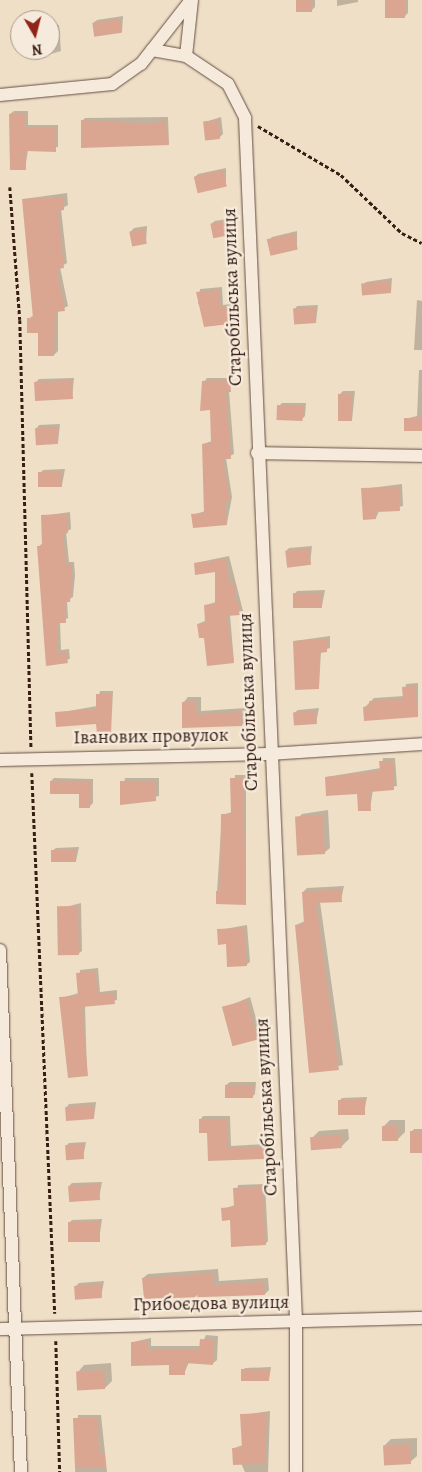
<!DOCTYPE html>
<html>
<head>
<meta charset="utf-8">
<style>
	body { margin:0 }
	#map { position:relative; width:422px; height:1472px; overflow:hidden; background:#efdfc7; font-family:Alegreya,serif }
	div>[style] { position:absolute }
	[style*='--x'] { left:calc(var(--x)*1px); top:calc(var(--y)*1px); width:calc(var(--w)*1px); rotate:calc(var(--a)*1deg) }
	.shadow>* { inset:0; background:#0003 }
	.building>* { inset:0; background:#daa691; transform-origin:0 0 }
	.path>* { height:2.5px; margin-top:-1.25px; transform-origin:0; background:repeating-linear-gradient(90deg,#361e15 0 4px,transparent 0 6.5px) }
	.roads { filter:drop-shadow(0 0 1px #644e42) drop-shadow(0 0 1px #644e42) }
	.street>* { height:12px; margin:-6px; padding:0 6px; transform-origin:6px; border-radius:6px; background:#f5eadb }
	span { translate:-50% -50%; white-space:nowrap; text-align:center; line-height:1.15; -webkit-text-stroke:4.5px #f5eadb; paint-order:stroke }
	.street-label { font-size:19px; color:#361e15 }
	.north { position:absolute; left:10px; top:10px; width:50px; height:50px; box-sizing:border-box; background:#f5eadb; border:1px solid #a9988c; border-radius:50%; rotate:172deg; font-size:14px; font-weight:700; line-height:20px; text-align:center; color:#361e15 }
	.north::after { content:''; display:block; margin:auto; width:18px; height:22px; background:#8f2418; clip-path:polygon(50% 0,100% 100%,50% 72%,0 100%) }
</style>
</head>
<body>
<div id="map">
	<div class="shadow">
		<div style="clip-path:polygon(297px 0,315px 0,315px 7px,312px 10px)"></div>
		<div style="clip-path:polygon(337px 0,358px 0,358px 2px,337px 6px)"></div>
		<div style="clip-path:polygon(386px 0,408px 0,408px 13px,405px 16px)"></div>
		<div style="clip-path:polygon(123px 16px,122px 32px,93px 23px,97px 20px)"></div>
		<div style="clip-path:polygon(50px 25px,59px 25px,61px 51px,44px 56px,43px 50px,50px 50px)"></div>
		<div style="clip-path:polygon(14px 111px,28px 111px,28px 125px,58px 125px,58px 147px,28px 150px,25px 169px,10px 114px)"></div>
		<div style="clip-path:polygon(168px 117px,169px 144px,82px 121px,85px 118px)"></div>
		<div style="clip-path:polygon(221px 117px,223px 134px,219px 138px,205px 122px)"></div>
		<div style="clip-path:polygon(226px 168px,226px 186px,195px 177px,198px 174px)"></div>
		<div style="clip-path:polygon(67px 193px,68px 205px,61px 209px,67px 263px,60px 267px,68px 306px,58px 311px,58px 351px,54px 355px,28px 319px,34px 315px,23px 199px)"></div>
		<div style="clip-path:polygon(232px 218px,231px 234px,211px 224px,215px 221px)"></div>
		<div style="clip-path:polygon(147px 226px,146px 243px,130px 232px,134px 228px)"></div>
		<div style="clip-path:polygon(297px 231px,297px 249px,269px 240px,272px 237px)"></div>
		<div style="clip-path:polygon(392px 278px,391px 292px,363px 285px,366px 282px)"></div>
		<div style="clip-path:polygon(222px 287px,223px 305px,231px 304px,230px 323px,198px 304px,200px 289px)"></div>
		<div style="clip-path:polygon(417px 300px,422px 301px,422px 350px,414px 350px)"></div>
		<div style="clip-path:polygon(318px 305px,316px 322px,294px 310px,297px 306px)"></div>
		<div style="clip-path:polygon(419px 370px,422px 370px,422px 429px,405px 419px,417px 416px)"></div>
		<div style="clip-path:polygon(74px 378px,72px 398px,35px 383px,39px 379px)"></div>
		<div style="clip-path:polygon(207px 378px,233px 378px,229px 391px,234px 454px,226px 458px,232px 497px,227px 523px,193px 515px,205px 511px,203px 444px,212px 441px,211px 409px,204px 382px)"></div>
		<div style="clip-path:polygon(343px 391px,355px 391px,352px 420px,340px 394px)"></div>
		<div style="clip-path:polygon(282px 403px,306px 403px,305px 416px,302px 419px,279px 406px)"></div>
		<div style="clip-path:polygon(60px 424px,58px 443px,36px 429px,39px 425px)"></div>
		<div style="clip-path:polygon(65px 469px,62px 485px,40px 473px,43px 470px)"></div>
		<div style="clip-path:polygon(402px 484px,403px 506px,379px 511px,376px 518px,362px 489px)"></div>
		<div style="clip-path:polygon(70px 512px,71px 529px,66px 532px,69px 562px,74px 562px,75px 575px,73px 597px,67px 600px,68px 618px,60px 622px,61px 650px,69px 649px,70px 659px,47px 664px,38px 547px,43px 543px,42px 516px)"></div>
		<div style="clip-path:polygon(312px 546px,310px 564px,286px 551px,289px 548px)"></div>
		<div style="clip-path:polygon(229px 556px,243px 611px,230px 615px,234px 662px,198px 624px,207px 620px,206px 605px,216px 602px,216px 571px,195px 563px)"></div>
		<div style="clip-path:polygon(325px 590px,322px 606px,294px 595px,297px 591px)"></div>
		<div style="clip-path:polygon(330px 636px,330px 648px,321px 651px,319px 688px,294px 641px)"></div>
		<div style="clip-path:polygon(418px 683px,418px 716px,365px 707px,374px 698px,404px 696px,406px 684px)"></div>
		<div style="clip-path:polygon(100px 691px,113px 691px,111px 733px,98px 722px,57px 713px,97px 706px)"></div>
		<div style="clip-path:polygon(188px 697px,201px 697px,201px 711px,246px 708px,247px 720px,242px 725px,184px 727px,183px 703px)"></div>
		<div style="clip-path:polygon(319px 708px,316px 723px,294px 713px,298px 710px)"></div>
		<div style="clip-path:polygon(383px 758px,395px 758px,397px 786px,373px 790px,370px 809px,358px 792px,326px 777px,381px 768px)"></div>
		<div style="clip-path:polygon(235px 775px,246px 775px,246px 903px,217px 892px,222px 815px,232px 812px)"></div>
		<div style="clip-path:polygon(54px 778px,93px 779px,93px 803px,90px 806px,81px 792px,51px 781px)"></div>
		<div style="clip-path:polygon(125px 778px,159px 778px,159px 796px,121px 804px)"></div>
		<div style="clip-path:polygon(328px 810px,330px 848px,324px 853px,297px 819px,302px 814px)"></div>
		<div style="clip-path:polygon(79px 847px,76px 861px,52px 851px,56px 848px)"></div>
		<div style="clip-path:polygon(344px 886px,341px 900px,320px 902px,343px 1065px,310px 1072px,296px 925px,305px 921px,303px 892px,307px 888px)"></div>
		<div style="clip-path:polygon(81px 903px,82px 951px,78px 954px,58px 909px)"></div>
		<div style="clip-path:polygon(247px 925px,250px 962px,246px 965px,219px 930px)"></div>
		<div style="clip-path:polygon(98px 968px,100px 992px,117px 990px,117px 1000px,85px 1005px,87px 1075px,61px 998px,79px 993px,80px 970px)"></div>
		<div style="clip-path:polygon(250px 997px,261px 1036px,257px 1039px,224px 1008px)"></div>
		<div style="clip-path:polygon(230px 1082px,256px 1082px,255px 1094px,252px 1097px,226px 1085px)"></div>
		<div style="clip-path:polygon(367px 1097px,364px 1113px,339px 1101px,342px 1098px)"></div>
		<div style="clip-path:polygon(96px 1102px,94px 1118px,66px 1108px,69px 1104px)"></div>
		<div style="clip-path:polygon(203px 1116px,230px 1116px,231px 1146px,266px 1144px,266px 1154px,210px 1160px,208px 1132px,200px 1120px)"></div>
		<div style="clip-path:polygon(390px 1120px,405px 1120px,405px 1132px,398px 1139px,383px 1127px)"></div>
		<div style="clip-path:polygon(348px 1129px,349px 1139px,342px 1146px,312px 1138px,319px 1131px)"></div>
		<div style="clip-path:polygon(414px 1129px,422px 1129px,422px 1151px,411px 1132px)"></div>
		<div style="clip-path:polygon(86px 1142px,83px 1158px,66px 1146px,69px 1143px)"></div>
		<div style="clip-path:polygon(102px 1182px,99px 1199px,69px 1186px,72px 1183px)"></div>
		<div style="clip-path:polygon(265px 1184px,268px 1241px,265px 1244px,223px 1209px,235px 1205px,238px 1185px)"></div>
		<div style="clip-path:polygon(102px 1219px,99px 1240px,69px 1223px,72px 1220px)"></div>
		<div style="clip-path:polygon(218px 1269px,219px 1281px,268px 1278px,269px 1290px,265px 1294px,143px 1278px,148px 1274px)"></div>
		<div style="clip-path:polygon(104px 1281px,101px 1297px,76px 1286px,79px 1283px)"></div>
		<div style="clip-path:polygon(206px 1335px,218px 1336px,217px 1360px,212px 1364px,189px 1362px,184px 1374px,133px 1342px,151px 1338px,151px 1346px,201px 1346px)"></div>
		<div style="clip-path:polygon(111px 1363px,112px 1381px,105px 1388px,78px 1372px,84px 1365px)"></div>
		<div style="clip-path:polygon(271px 1367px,269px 1380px,242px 1371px,245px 1368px)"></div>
		<div style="clip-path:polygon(270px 1411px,268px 1472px,245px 1472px,234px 1448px,243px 1445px,242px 1415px)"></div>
		<div style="clip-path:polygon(78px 1415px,101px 1415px,107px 1472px,75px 1472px)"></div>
		<div style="clip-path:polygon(417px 1438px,417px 1456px,410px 1462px,384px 1446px,391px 1439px)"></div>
	</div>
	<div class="building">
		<div style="left:296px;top:0;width:16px;height:12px"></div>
		<div style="left:385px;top:0;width:20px;height:18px"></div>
		<div style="left:120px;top:19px;width:14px;height:28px;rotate:82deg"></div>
		<div style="clip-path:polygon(25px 113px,25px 127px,56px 128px,56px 152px,26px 151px,26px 170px,10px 170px,9px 114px)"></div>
		<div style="clip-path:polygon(81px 120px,152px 124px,165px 120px,169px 145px,81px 148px)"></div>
		<div style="left:218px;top:120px;width:19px;height:15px;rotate:84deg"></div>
		<div style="left:223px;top:170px;width:17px;height:30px;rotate:77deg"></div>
		<div style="clip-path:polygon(64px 197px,64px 210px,58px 211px,64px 268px,57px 269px,65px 311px,55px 312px,54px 356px,38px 356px,38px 333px,27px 333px,27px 318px,33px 318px,22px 199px)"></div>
		<div style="left:229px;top:220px;width:15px;height:19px;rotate:79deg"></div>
		<div style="left:144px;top:229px;width:15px;height:15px;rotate:79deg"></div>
		<div style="left:294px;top:233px;width:17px;height:28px;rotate:77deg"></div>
		<div style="left:390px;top:281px;width:12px;height:29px;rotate:85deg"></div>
		<div style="clip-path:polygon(219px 290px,221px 308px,228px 307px,230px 324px,204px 327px,196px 292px)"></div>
		<div style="left:315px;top:307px;width:16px;height:22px;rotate:86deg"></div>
		<div style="left:72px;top:380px;width:19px;height:38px;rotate:87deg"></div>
		<div style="clip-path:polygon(230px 380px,231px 392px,226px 392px,231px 459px,223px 459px,230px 501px,225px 501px,227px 525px,193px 528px,191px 514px,204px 513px,202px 444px,211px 443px,210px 410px,200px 411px,202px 381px)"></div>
		<div style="left:338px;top:394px;width:14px;height:27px"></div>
		<div style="left:277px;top:405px;width:26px;height:15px;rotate:2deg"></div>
		<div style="left:404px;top:418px;width:18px;height:13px"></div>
		<div style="left:57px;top:427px;width:17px;height:22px;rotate:87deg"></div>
		<div style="left:62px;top:472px;width:15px;height:24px;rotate:90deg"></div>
		<div style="clip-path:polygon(399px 487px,400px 511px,376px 512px,376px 519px,363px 520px,361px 488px)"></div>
		<div style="clip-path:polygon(67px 514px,68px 533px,63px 534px,66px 565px,71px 564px,72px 579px,70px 602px,65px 602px,66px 623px,57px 623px,58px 653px,66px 652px,68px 663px,46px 666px,37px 546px,42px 546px,41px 515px)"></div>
		<div style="left:309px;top:548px;width:17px;height:24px;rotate:83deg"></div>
		<div style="clip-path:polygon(226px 559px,229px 583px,235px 583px,235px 603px,239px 602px,240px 615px,227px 616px,234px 663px,207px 666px,204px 638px,199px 638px,197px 624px,205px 623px,204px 605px,215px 604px,215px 572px,195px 575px,194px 563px)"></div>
		<div style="left:322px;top:593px;width:15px;height:29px;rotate:90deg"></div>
		<div style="clip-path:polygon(327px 639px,327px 652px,319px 653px,319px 689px,295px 690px,293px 641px)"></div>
		<div style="clip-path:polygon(415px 686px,418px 717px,364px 721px,363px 707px,370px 706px,369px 701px,403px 699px,402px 687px)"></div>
		<div style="clip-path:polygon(96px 694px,111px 694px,111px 734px,97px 734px,96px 724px,56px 727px,55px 712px,96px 709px)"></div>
		<div style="clip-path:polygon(182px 702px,196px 702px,197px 715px,241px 712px,242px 726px,182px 728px)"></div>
		<div style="left:316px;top:711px;width:13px;height:23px;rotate:86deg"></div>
		<div style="clip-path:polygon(379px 761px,393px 761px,394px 790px,370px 792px,371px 811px,358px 811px,357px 794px,326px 796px,325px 777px,380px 771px)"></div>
		<div style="clip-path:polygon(230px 778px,243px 778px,246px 905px,216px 904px,216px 891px,220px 891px,221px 814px,231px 814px)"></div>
		<div style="clip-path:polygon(50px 781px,91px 781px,90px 808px,79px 808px,79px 794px,50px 794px)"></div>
		<div style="clip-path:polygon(120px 781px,156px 781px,156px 801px,120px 805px)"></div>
		<div style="left:323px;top:815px;width:39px;height:28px;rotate:87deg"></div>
		<div style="left:76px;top:850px;width:12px;height:25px;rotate:90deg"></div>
		<div style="clip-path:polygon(341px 889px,342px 902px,316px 903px,339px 1070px,309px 1073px,295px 925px,304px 924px,302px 892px)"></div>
		<div style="left:78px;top:906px;width:49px;height:21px;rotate:89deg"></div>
		<div style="clip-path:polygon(244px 928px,247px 966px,227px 967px,226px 944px,218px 945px,217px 929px)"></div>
		<div style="clip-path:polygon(95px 971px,98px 994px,114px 993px,115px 1004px,82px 1007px,88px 1076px,68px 1078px,59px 997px,78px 996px,76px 973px)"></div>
		<div style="left:247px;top:1000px;width:41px;height:26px;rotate:75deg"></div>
		<div style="left:225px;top:1085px;width:28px;height:13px"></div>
		<div style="left:338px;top:1100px;width:27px;height:15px"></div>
		<div style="left:93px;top:1105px;width:14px;height:28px;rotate:86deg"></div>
		<div style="clip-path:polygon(199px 1119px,228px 1119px,228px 1148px,263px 1147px,264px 1159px,208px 1161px,207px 1133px,199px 1133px)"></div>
		<div style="left:382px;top:1126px;width:16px;height:15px"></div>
		<div style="left:410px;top:1131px;width:12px;height:22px"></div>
		<div style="left:341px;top:1135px;width:13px;height:31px;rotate:86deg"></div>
		<div style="left:83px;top:1144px;width:15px;height:18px;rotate:86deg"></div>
		<div style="left:99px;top:1184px;width:16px;height:31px;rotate:86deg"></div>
		<div style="clip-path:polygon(262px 1186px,266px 1245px,231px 1247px,230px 1220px,222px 1221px,221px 1208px,234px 1207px,233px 1188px)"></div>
		<div style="left:68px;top:1222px;width:32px;height:20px"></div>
		<div style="clip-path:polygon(214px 1273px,214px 1285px,264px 1282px,265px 1295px,144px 1299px,142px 1278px)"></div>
		<div style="left:101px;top:1284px;width:14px;height:27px;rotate:86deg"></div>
		<div style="clip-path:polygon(200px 1339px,214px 1340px,213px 1365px,185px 1363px,185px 1375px,169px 1375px,169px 1365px,131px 1366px,131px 1342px,147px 1342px,147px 1350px,199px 1350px)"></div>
		<div style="left:269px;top:1369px;width:12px;height:28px;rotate:90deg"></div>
		<div style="left:104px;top:1370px;width:19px;height:28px;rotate:87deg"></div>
		<div style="clip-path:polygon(267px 1413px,265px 1464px,233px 1465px,232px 1448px,242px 1448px,240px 1414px)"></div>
		<div style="clip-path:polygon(73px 1418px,98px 1418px,99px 1453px,105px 1453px,105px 1467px,75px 1468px)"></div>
		<div style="left:410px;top:1444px;width:20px;height:27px;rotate:87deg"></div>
	</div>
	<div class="path">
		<div style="--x:258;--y:126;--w:96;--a:30.6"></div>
		<div style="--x:341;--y:175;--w:84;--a:43.6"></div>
		<div style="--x:402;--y:233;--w:22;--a:27"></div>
		<div style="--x:10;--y:187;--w:133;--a:85.7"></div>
		<div style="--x:20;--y:320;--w:427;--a:88.5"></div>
		<div style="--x:32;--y:773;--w:541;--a:87.57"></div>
		<div style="--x:56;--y:1341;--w:131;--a:88.3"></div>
	</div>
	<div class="roads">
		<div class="street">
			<div style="--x:191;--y:0;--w:63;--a:128"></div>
			<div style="--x:152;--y:50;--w:35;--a:10"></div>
			<div style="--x:186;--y:56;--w:50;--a:33.7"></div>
			<div style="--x:228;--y:84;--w:38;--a:63"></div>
			<div style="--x:245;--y:118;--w:1205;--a:87.57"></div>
			<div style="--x:296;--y:1322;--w:150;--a:90"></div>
			<div style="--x:186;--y:56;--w:56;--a:-83.9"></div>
			<div style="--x:0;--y:95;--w:113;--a:-5.6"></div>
			<div style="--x:112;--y:84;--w:35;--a:-35"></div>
			<div style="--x:141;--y:64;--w:18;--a:-52"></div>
			<div style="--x:257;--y:453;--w:165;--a:1"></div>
			<div style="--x:0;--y:760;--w:269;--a:-1.3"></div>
			<div style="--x:269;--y:754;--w:153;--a:-3.7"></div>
			<div style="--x:0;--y:950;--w:522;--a:87.7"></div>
			<div style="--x:0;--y:1329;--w:422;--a:-1.5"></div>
		</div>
	</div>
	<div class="street-label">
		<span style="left:233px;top:297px;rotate:-92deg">Старобільська вулиця</span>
		<span style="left:249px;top:702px;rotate:-92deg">Старобільська вулиця</span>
		<span style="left:151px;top:737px;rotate:-1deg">Іванових провулок</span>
		<span style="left:267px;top:1107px;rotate:-93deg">Старобільська вулиця</span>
		<span style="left:211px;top:1304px;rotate:-1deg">Грибоєдова вулиця</span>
	</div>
	<div class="north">N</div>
</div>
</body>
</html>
